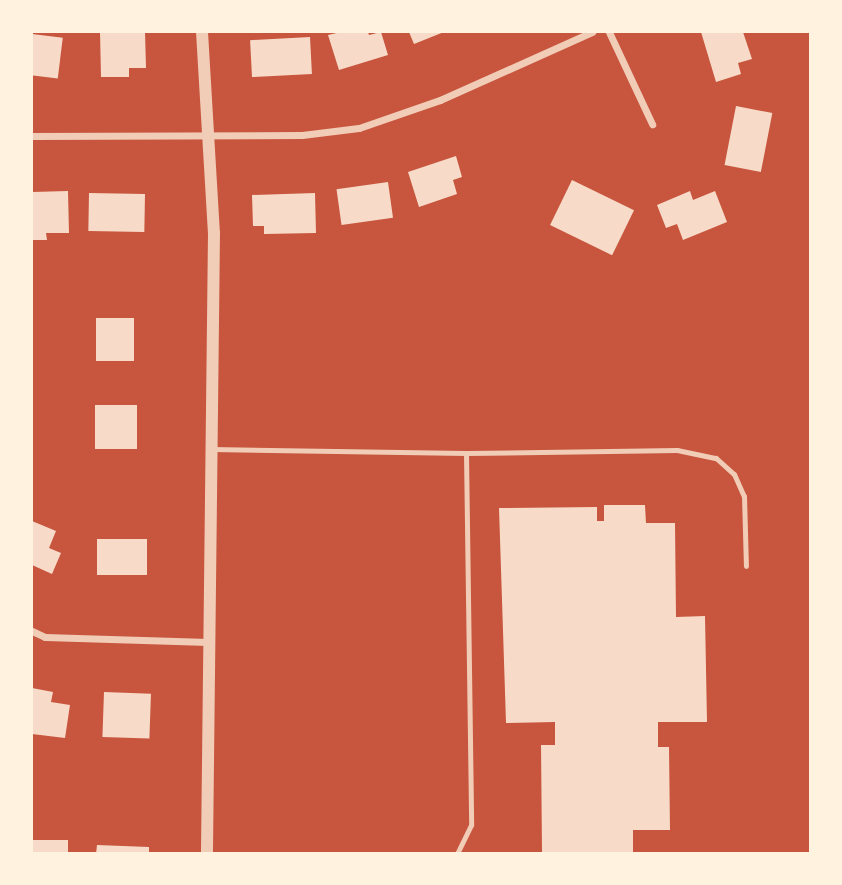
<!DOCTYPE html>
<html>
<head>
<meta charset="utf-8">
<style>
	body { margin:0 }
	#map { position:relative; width:842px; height:885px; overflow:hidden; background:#c8553d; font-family:"Roboto Condensed",sans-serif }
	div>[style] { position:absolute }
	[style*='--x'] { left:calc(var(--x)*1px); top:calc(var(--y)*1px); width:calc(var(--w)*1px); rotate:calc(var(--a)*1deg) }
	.building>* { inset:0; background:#f7dbc8; transform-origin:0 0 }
	.service>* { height:5px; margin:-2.5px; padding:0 2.5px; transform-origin:2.5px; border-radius:2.5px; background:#f1ccb7 }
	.minor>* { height:7px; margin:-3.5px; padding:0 3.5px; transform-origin:3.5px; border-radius:3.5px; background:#f1ccb7 }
	.tertiary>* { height:12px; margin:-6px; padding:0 6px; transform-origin:6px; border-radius:6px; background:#f1ccb7 }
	span { translate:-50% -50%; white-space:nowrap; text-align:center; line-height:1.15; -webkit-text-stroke:5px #fff3e0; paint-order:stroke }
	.frame { position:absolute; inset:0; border:33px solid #fff3e0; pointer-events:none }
</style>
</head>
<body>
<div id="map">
	<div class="building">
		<div style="clip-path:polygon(100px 32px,145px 32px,146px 68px,129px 68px,129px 77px,101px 77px)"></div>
		<div style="clip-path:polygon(341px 32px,368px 32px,369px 35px,381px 32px,388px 55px,339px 70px,328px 35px)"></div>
		<div style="clip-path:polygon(409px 32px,444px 32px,414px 44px)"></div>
		<div style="clip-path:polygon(701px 32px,743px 32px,752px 59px,738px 63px,741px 74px,716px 82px)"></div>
		<div style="left:32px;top:34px;width:31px;height:41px;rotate:7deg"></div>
		<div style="left:310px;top:37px;width:37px;height:60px;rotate:87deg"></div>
		<div style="left:736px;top:106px;width:37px;height:60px;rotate:11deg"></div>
		<div style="clip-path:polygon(456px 156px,462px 177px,453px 180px,457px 194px,419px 207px,408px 172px)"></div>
		<div style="left:572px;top:180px;width:69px;height:50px;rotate:26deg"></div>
		<div style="left:388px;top:182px;width:36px;height:52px;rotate:82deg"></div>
		<div style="clip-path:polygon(68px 191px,69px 233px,46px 233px,47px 240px,32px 240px,32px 192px)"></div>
		<div style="clip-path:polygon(690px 191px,693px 200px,715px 191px,727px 222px,683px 240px,677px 224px,666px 228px,657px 205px)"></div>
		<div style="left:89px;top:193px;width:56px;height:38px;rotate:1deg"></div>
		<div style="clip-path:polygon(315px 193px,316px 233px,264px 234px,264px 226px,253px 226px,252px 195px)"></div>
		<div style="left:96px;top:318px;width:38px;height:43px"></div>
		<div style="left:137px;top:405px;width:44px;height:42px;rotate:90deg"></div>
		<div style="clip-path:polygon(604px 505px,645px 505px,646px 523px,675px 523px,676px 617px,705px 616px,707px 722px,658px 722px,658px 747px,669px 747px,670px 830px,633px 830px,633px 854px,542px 853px,541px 745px,555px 745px,555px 722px,506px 723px,499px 508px,597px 507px,597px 521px,604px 521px)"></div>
		<div style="clip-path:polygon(32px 521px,56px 531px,49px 548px,61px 553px,52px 574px,32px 565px)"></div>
		<div style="left:97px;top:539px;width:50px;height:36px"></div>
		<div style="clip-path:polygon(32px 688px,53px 692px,51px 702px,70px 705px,65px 738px,32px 734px)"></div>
		<div style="left:104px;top:692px;width:47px;height:45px;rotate:2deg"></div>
		<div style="left:68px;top:840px;width:14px;height:36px;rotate:90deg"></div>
		<div style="clip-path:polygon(97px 845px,149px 847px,149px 854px,96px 854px)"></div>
	</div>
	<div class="service">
		<div style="--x:211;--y:449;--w:255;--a:0.9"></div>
		<div style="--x:466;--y:453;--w:372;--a:89.2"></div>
		<div style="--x:471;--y:825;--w:32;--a:116"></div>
		<div style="--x:466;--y:453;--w:211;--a:-0.8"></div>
		<div style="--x:677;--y:450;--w:40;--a:12"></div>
		<div style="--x:716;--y:458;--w:24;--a:42"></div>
		<div style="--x:734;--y:474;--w:24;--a:66"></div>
		<div style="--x:744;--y:496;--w:70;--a:88.4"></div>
	</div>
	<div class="minor">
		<div style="--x:609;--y:32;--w:102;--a:64.9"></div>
		<div style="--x:32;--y:136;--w:270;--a:-0.2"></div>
		<div style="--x:302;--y:135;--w:57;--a:-7"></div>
		<div style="--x:359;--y:128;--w:86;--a:-19.1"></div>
		<div style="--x:440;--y:100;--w:167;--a:-24.1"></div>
		<div style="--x:32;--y:631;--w:14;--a:25"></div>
		<div style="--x:45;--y:637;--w:163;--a:1.8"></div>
	</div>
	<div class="tertiary">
		<div style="--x:202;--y:32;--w:201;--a:86.6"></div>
		<div style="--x:214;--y:233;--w:621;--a:90.65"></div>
	</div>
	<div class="frame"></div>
</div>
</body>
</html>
